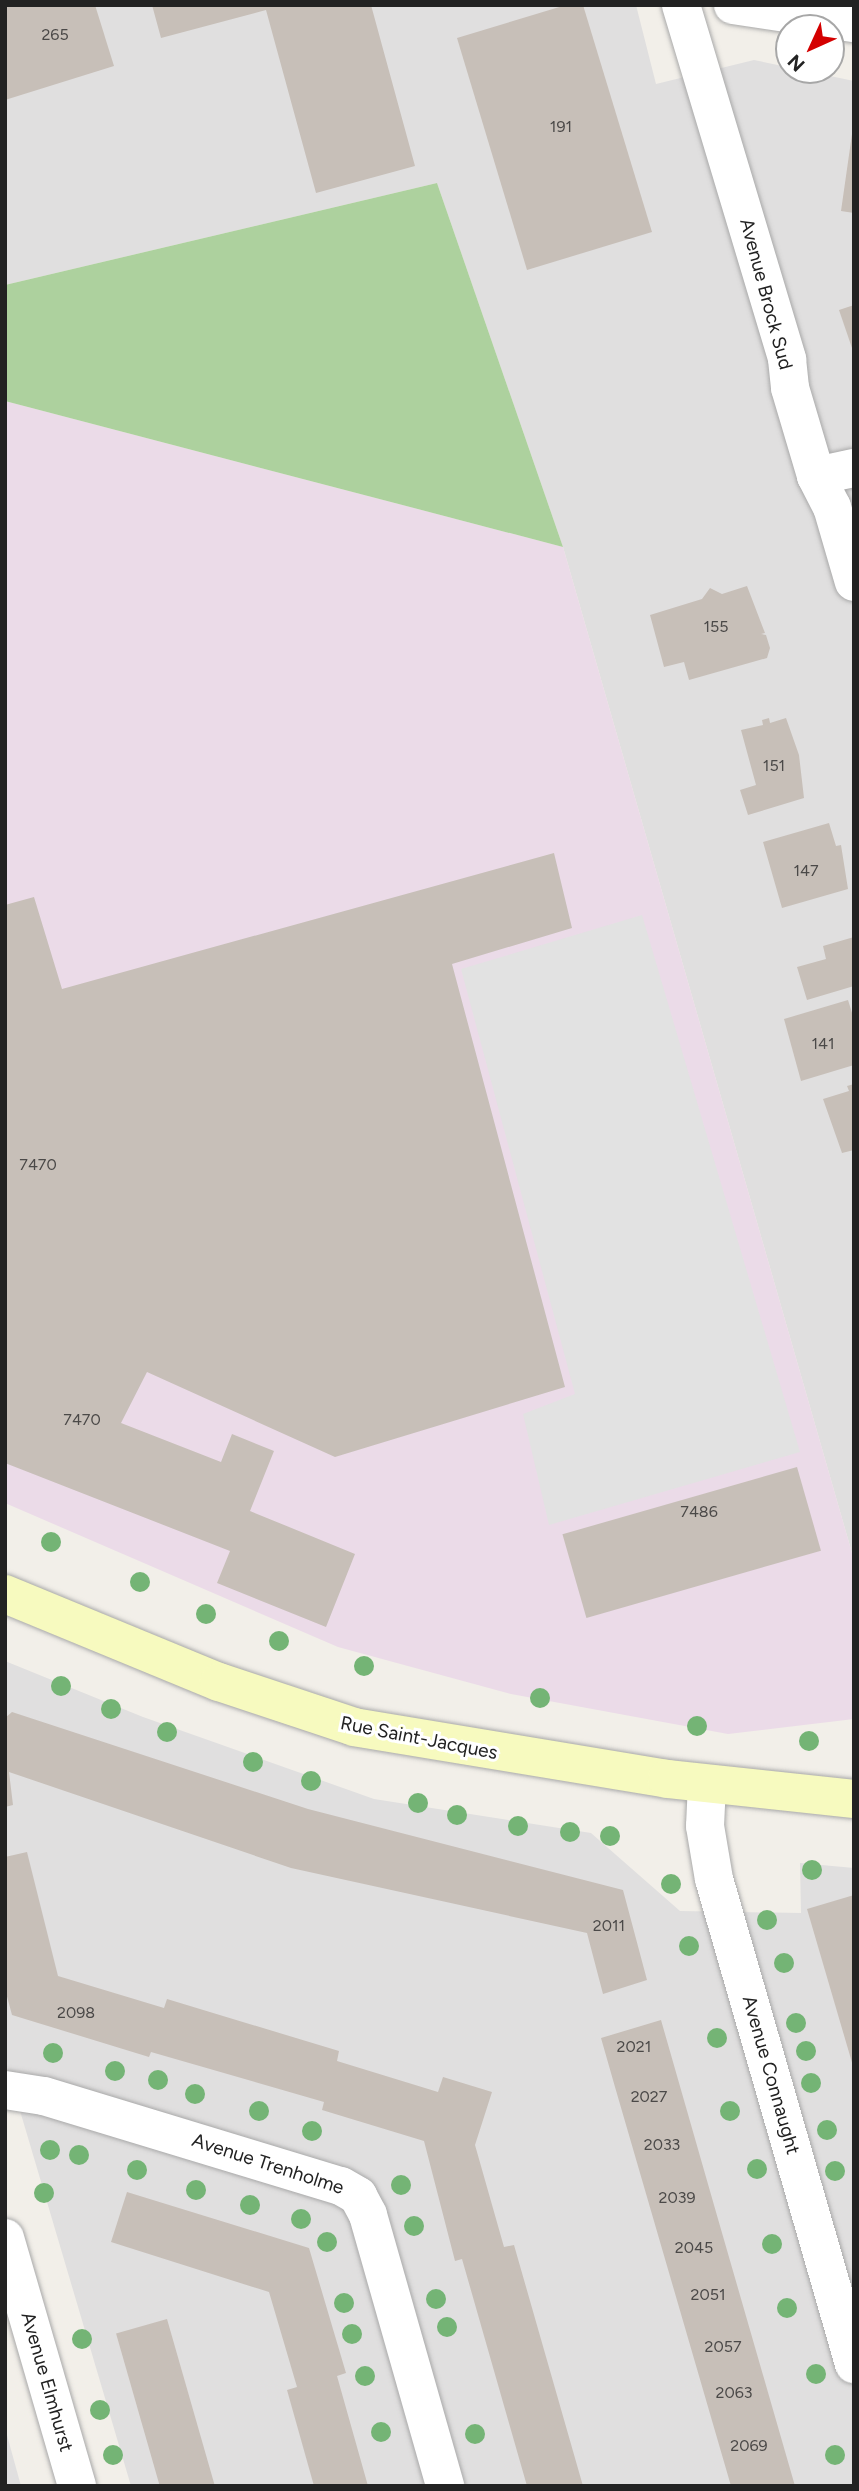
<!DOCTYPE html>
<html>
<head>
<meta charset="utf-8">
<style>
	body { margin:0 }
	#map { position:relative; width:859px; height:2491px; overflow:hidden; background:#f2efe9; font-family:Figtree,sans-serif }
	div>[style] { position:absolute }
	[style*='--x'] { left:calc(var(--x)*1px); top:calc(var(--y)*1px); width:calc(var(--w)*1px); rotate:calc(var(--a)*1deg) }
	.residential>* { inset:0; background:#e0dfdf }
	.industrial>* { inset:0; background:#ebdbe8 }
	.forest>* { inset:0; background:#add19e }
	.parking>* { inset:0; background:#e2e2e2 }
	.building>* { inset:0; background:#c7bfb8; transform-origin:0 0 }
	.roads { filter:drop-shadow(0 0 2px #a9a9a9) drop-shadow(0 0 2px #a9a9a9) }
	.street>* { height:38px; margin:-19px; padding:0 19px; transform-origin:19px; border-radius:19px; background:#fff }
	.secondary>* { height:38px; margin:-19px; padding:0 19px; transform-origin:19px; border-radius:19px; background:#f7fabf }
	.trees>* { width:20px; height:20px; margin:-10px; border-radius:50%; background:#74b475 }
	span { translate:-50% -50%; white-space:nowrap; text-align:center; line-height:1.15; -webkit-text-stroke:6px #fff; paint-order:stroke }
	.number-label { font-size:16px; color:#4b4948 }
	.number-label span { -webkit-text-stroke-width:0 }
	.street-label { font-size:19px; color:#222 }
	.frame { position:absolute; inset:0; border:7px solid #222; pointer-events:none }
	.north { position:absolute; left:775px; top:14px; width:70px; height:70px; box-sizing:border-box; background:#fff; border:2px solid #a7a7a7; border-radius:50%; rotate:225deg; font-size:19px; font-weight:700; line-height:28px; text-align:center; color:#222 }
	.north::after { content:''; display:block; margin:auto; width:24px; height:32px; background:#d40000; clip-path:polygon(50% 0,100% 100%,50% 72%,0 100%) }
</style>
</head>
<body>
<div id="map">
	<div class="residential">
		<div style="clip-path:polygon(5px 5px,636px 5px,656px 84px,754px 60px,854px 81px,854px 1560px,563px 547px,437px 183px,5px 285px)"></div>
		<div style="clip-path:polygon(5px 1661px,143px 1717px,374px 1799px,591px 1833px,680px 1911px,801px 1913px,800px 1863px,854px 1868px,854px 2486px,131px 2486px,5px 2060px)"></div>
		<div style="clip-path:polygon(5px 2428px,21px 2486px,5px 2486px)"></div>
	</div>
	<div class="industrial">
		<div style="clip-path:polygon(5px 401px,563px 547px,854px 1560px,854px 1719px,728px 1734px,511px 1694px,338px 1647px,5px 1503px)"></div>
	</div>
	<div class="forest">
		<div style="clip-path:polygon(437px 183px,563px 547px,5px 401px,5px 285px)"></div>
	</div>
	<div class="parking">
		<div style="clip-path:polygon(642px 915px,800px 1452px,549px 1525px,523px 1414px,575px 1394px,461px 969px)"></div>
	</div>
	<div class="building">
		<div style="clip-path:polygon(5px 5px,95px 5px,114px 66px,5px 100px)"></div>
		<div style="clip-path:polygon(152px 5px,371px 5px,415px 166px,316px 193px,266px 10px,161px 38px)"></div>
		<div style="clip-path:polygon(566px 5px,583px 5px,652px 232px,527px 270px,457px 38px)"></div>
		<div style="clip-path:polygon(852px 134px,854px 135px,854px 213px,841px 211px)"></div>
		<div style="clip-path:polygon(854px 305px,854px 351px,853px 351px,839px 310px)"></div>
		<div style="clip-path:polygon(747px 586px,765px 633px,761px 634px,766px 635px,770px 648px,767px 658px,689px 680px,684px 662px,664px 667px,650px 615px,702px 599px,710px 588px,722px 594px)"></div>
		<div style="clip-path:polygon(769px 718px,770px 723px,786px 718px,799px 755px,804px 798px,748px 815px,740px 790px,756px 785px,741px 730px,763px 725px,762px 720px)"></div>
		<div style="clip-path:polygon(829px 823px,836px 846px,841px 845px,848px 889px,782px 908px,763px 842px)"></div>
		<div style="clip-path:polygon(554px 853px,572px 928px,452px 964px,565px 1387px,335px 1457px,147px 1372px,121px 1423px,221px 1462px,232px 1434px,274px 1451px,250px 1511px,355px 1554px,326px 1627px,217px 1583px,230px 1551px,5px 1463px,5px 905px,34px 897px,62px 989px)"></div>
		<div style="clip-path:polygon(854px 937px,854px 986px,807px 1000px,797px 967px,826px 959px,823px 946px)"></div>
		<div style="clip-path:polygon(848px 1000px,854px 1019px,854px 1065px,801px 1081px,784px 1019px)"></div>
		<div style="clip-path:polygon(854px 1084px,854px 1150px,842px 1153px,823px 1099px,849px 1091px,847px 1086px)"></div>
		<div style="left:797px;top:1467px;width:87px;height:244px;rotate:74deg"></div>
		<div style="clip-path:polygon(12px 1712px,308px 1809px,623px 1890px,647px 1980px,603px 1994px,587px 1933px,291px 1868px,9px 1772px,13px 1805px,5px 1807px,5px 1718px)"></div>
		<div style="clip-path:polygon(27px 1852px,58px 1976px,164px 2008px,167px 1999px,339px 2051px,337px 2061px,438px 2092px,443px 2077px,492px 2092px,475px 2145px,504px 2247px,514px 2245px,583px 2486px,527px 2486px,462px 2259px,455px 2261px,424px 2141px,322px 2110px,324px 2102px,151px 2052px,149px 2057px,12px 2015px,5px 1989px,5px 1857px)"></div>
		<div style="clip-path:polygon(854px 1895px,854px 2066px,853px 2066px,807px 1909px)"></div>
		<div style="clip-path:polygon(661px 2020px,718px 2219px,795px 2486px,731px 2486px,615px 2087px,601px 2038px)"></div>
		<div style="clip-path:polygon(127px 2192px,309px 2248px,346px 2373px,337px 2376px,368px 2486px,314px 2486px,287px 2390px,297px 2387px,269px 2292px,111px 2242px)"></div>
		<div style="left:167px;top:2319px;width:173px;height:53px;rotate:74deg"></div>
	</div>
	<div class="roads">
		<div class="street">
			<div style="--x:681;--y:5;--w:370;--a:73.3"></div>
			<div style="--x:787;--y:359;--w:29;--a:84"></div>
			<div style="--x:790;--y:388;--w:92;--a:73.5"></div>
			<div style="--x:816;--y:476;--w:35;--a:63"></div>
			<div style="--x:832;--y:507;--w:78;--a:73.7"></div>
			<div style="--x:733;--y:5;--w:122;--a:8.5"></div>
			<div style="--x:816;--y:476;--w:39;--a:-12"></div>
			<div style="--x:707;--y:1784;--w:42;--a:92.7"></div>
			<div style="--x:705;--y:1826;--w:54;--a:80.4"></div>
			<div style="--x:714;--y:1879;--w:505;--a:73.9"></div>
			<div style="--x:5;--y:2090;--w:39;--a:9"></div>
			<div style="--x:44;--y:2096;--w:310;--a:16.9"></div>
			<div style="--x:341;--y:2186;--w:20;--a:30"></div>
			<div style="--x:358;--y:2196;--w:21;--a:62"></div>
			<div style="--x:368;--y:2215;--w:282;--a:74.1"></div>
			<div style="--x:5;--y:2238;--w:258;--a:73.8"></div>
		</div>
		<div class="secondary">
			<div style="--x:5;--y:1594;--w:231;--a:22.4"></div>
			<div style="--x:219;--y:1682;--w:142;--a:18.4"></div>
			<div style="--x:354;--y:1727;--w:317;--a:9.4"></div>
			<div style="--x:667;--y:1779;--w:188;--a:6.1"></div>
		</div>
	</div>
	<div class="trees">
		<div style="left:51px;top:1542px"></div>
		<div style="left:140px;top:1582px"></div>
		<div style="left:206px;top:1614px"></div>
		<div style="left:279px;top:1641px"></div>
		<div style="left:364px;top:1666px"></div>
		<div style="left:61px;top:1686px"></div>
		<div style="left:540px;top:1698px"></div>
		<div style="left:111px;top:1709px"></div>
		<div style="left:697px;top:1726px"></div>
		<div style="left:167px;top:1732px"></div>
		<div style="left:809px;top:1741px"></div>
		<div style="left:253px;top:1762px"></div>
		<div style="left:311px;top:1781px"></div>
		<div style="left:418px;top:1803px"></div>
		<div style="left:457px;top:1815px"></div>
		<div style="left:518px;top:1826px"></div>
		<div style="left:570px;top:1832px"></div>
		<div style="left:610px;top:1836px"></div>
		<div style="left:812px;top:1870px"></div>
		<div style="left:671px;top:1884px"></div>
		<div style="left:767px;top:1920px"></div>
		<div style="left:689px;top:1946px"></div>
		<div style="left:784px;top:1963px"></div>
		<div style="left:796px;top:2023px"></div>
		<div style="left:717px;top:2038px"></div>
		<div style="left:806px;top:2051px"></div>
		<div style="left:53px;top:2053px"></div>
		<div style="left:115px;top:2071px"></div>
		<div style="left:158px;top:2080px"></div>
		<div style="left:811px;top:2083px"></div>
		<div style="left:195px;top:2094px"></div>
		<div style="left:259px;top:2111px"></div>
		<div style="left:730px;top:2111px"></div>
		<div style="left:827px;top:2130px"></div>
		<div style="left:312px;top:2131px"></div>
		<div style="left:50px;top:2150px"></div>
		<div style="left:79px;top:2155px"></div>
		<div style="left:757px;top:2169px"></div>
		<div style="left:137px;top:2170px"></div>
		<div style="left:835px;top:2171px"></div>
		<div style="left:401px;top:2185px"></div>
		<div style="left:196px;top:2190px"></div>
		<div style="left:44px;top:2193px"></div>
		<div style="left:250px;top:2205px"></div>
		<div style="left:301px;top:2219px"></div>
		<div style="left:414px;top:2226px"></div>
		<div style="left:327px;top:2242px"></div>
		<div style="left:772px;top:2244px"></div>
		<div style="left:436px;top:2299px"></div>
		<div style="left:344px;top:2303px"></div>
		<div style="left:787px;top:2308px"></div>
		<div style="left:447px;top:2327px"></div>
		<div style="left:352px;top:2334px"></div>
		<div style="left:82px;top:2339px"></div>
		<div style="left:816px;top:2374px"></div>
		<div style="left:365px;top:2376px"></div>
		<div style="left:100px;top:2410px"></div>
		<div style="left:381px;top:2432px"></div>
		<div style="left:475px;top:2434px"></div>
		<div style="left:113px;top:2455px"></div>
		<div style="left:835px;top:2455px"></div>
	</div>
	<div class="number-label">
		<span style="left:55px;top:35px">265</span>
		<span style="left:561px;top:127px">191</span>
		<span style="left:716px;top:627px">155</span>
		<span style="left:774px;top:766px">151</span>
		<span style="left:806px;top:871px">147</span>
		<span style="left:823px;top:1044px">141</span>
		<span style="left:38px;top:1165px">7470</span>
		<span style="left:82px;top:1420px">7470</span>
		<span style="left:699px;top:1512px">7486</span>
		<span style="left:609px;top:1926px">2011</span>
		<span style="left:76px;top:2013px">2098</span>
		<span style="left:634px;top:2047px">2021</span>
		<span style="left:649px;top:2097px">2027</span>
		<span style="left:662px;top:2145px">2033</span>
		<span style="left:677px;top:2198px">2039</span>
		<span style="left:694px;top:2248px">2045</span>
		<span style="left:708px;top:2295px">2051</span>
		<span style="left:723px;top:2347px">2057</span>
		<span style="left:734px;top:2393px">2063</span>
		<span style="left:749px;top:2446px">2069</span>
	</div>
	<div class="street-label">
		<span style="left:766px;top:294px;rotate:75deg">Avenue Brock Sud</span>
		<span style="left:419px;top:1738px;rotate:11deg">Rue Saint-Jacques</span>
		<span style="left:771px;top:2075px;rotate:74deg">Avenue Connaught</span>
		<span style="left:268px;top:2164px;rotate:18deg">Avenue Trenholme</span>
		<span style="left:47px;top:2382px;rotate:74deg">Avenue Elmhurst</span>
	</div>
	<div class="frame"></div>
	<div class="north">N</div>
</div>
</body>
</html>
